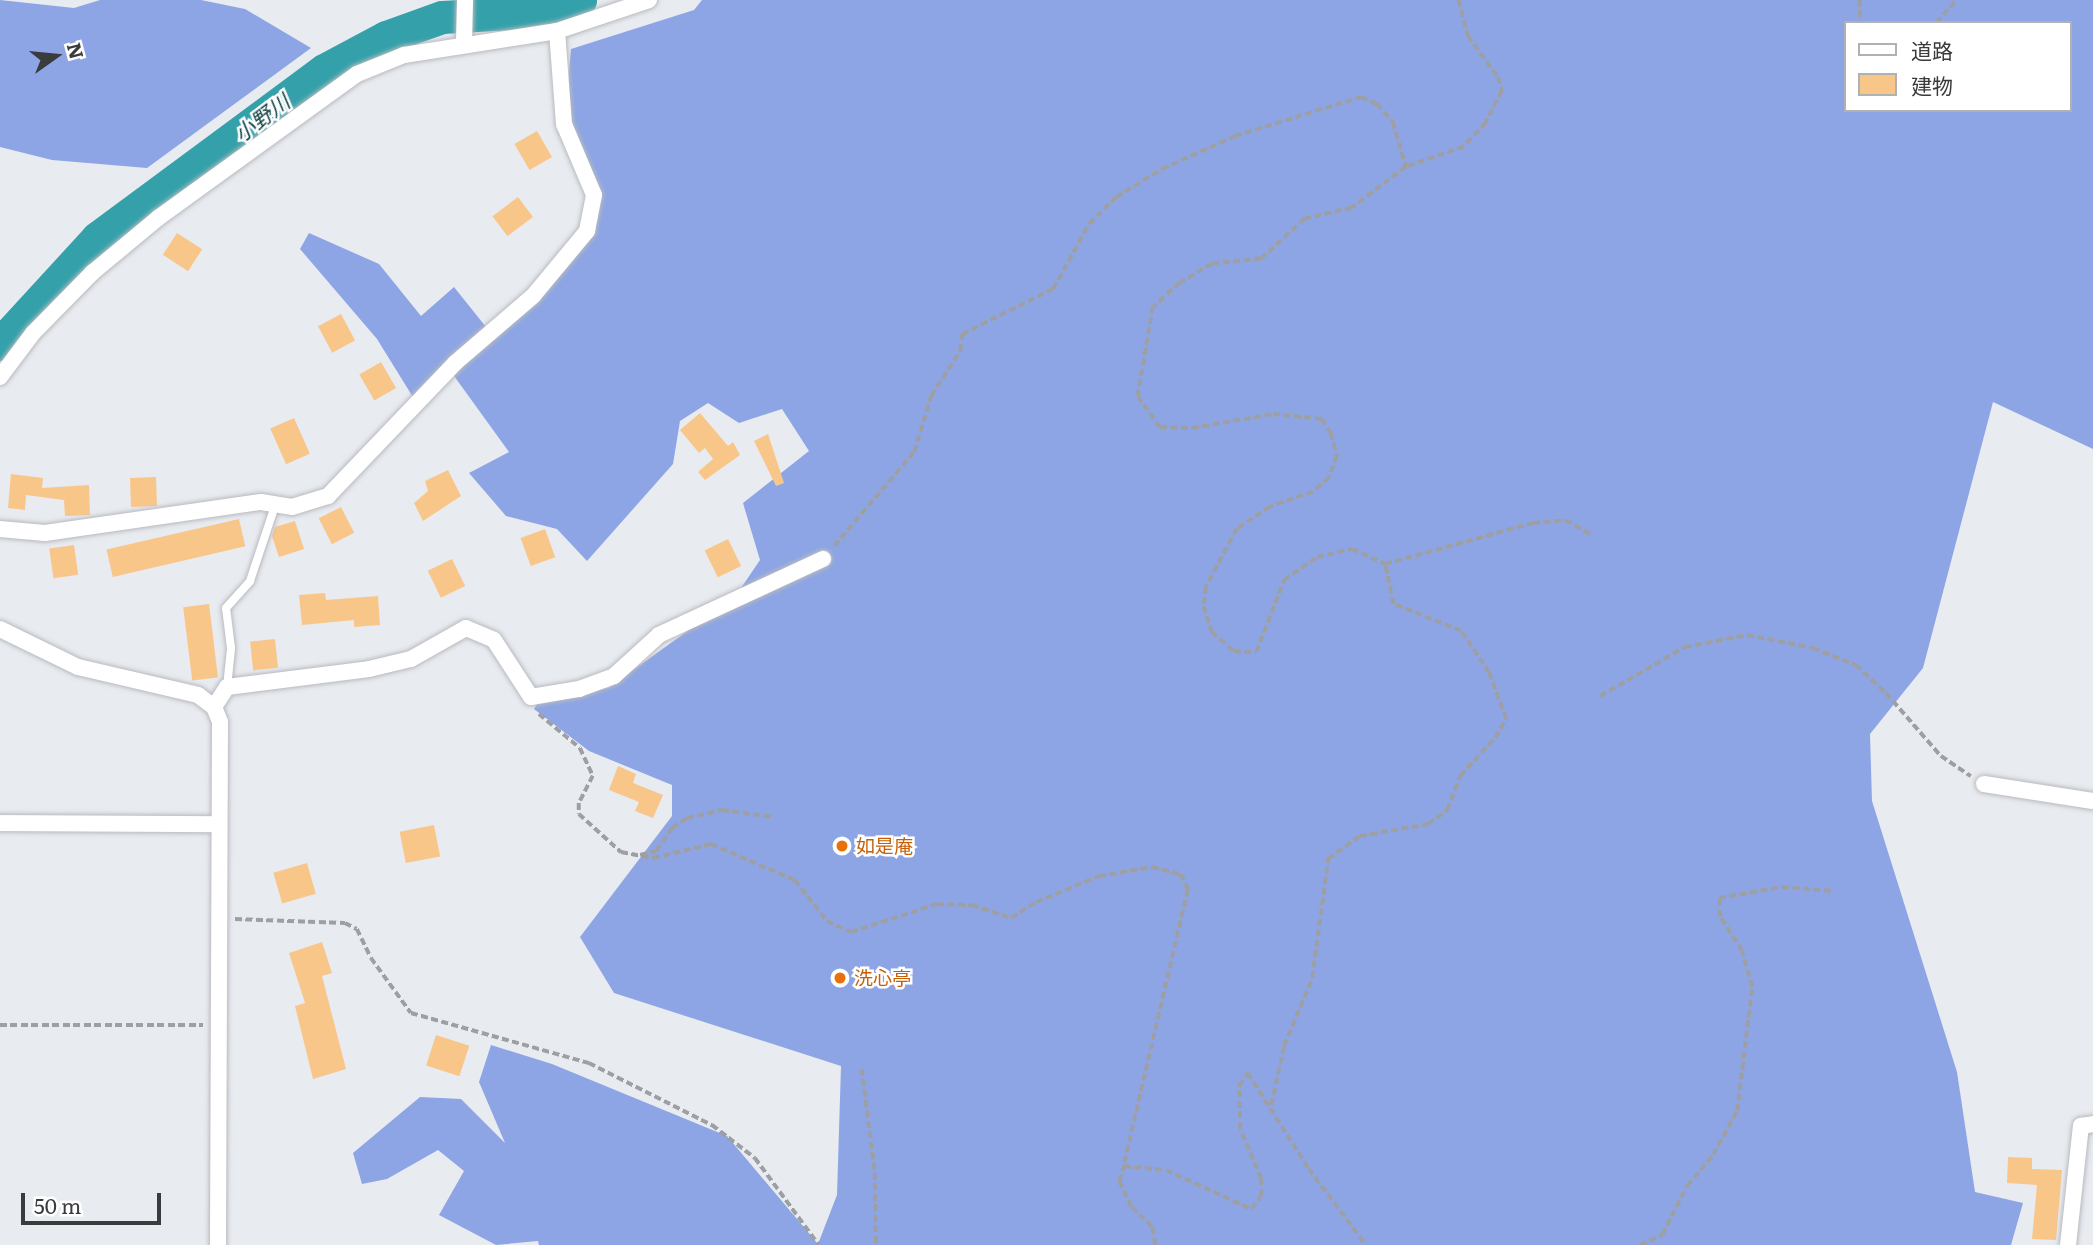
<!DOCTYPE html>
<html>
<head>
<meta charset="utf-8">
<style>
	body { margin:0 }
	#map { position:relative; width:2093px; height:1245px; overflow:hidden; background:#e8ebf0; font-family:Literata,"Noto Sans JP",serif }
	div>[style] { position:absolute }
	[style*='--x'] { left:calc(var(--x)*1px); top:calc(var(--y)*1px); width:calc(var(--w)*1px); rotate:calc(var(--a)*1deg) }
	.forest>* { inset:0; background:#8da5e5 }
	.river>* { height:33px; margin:-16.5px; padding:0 16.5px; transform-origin:16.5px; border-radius:16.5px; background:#34a1aa }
	.building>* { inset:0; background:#f9c68a; transform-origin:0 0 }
	.path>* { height:3.5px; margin-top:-1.75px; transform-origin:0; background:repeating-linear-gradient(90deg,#9d9fa3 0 7px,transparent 0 10.5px) }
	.roads { filter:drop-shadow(0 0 2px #b8babf) drop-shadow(0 0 2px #b8babf) }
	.lane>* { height:8px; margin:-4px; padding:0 4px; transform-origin:4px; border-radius:4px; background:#fff }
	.street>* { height:16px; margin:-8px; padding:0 8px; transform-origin:8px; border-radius:8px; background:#fff }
	.dots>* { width:19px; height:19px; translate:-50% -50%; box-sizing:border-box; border:4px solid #fff; border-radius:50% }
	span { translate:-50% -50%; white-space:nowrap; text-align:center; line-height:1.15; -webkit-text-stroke:5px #fff; paint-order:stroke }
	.food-label { font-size:19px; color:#c56008 }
	.left { translate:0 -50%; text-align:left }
	.water-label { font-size:21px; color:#0c3e42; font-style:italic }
	.legend { position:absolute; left:1844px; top:21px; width:228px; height:91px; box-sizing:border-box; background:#fff; border:2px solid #b0b1b1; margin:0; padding:9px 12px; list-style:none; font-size:21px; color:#3a3b3d }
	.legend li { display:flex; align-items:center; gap:14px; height:35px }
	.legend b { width:35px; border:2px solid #b0b1b1 }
	.north { position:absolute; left:21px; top:21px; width:70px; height:70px; -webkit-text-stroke:5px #fff; paint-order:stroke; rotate:75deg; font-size:19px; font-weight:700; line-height:28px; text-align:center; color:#3a3b3d }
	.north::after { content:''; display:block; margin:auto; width:24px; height:32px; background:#3a3b3d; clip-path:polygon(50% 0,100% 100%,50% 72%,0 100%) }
	.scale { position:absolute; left:21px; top:1193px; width:140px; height:32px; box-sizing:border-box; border:4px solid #3a3b3d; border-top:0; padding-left:9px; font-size:21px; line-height:24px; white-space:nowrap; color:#3a3b3d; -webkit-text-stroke:5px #fff; paint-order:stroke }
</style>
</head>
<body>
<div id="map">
	<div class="forest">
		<div style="clip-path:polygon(0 0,74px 8px,100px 0,201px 0,245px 9px,311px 48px,147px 168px,52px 160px,0 147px)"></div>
		<div style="clip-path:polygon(evenodd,702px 0,2093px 0,2093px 449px,1993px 402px,1923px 668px,1870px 734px,1872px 801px,1957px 1072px,1975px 1192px,2023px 1203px,2011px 1245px,539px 1245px,538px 1241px,496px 1245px,439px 1215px,464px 1171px,438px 1150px,387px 1179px,362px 1184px,353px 1153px,420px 1097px,461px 1099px,505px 1143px,479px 1082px,491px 1045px,552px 1064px,727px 1136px,818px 1244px,837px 1195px,841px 1066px,614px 993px,580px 937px,672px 816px,672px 785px,589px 751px,534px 709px,542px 695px,608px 688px,735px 597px,760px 560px,743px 503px,809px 451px,782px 409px,739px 423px,708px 403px,680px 421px,673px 464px,587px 561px,557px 529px,506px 516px,469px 473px,509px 452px,449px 369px,416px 402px,377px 339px,300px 249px,309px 233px,379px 264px,421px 316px,454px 287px,490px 332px,587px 231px,602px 194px,564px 124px,571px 49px,694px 10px,702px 0,1846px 23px,2070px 23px,2070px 110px,1846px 110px,1846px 23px)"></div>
	</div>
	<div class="river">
		<div style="--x:0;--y:344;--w:144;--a:-47.5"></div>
		<div style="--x:97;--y:238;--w:282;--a:-36.5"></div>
		<div style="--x:324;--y:70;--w:70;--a:-28"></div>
		<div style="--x:386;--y:37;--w:59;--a:-19.7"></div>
		<div style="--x:442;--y:17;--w:108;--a:-3.2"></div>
		<div style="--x:550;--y:11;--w:32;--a:-20"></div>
	</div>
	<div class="building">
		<div style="left:537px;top:131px;width:30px;height:26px;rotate:60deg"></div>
		<div style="left:518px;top:197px;width:25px;height:32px;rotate:53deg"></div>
		<div style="left:177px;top:233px;width:30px;height:26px;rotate:33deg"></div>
		<div style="left:341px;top:314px;width:30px;height:26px;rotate:62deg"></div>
		<div style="left:381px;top:362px;width:30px;height:25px;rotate:60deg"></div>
		<div style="clip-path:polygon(700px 413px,728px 446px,733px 442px,740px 455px,705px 480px,698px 472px,713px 459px,705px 448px,699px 453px,680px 430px)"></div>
		<div style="left:294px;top:418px;width:39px;height:26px;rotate:66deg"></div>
		<div style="clip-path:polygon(768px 434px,784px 483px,776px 486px,754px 441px)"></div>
		<div style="clip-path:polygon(448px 470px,461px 496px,423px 521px,414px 503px,428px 491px,425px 481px)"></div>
		<div style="clip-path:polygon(11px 474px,43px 478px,42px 488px,89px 485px,90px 515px,65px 516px,64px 500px,26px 495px,25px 510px,8px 508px)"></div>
		<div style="left:156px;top:477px;width:29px;height:26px;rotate:88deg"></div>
		<div style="left:341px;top:507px;width:29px;height:25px;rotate:63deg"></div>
		<div style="left:239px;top:519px;width:28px;height:136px;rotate:77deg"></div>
		<div style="clip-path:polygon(295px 521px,304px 549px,279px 557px,272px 536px,275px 527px)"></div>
		<div style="left:545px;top:529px;width:30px;height:26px;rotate:70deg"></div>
		<div style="left:728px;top:539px;width:30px;height:26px;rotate:64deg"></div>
		<div style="left:74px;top:545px;width:30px;height:25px;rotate:82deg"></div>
		<div style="left:452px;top:559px;width:30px;height:27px;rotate:64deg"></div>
		<div style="clip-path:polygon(325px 593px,326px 600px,378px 596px,380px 625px,354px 627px,354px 620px,302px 625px,299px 595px)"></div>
		<div style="left:209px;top:604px;width:74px;height:26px;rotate:83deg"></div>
		<div style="left:275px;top:639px;width:29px;height:25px;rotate:84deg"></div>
		<div style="clip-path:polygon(618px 766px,636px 774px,633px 783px,663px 795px,653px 818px,635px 811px,639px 802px,609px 790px)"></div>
		<div style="left:434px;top:825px;width:32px;height:35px;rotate:79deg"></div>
		<div style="left:307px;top:863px;width:32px;height:35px;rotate:74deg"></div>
		<div style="clip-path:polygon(322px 942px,332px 973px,322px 976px,346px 1069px,313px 1079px,295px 1006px,305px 1003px,289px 953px)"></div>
		<div style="left:436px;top:1035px;width:35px;height:32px;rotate:18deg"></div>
		<div style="clip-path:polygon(2008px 1157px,2032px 1158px,2032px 1169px,2062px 1170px,2056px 1240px,2032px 1239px,2037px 1185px,2007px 1183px)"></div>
	</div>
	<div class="path">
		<div style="--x:1459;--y:0;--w:37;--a:76"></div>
		<div style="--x:1468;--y:36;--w:51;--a:53.8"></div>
		<div style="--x:1498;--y:77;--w:15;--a:74"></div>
		<div style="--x:1502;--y:91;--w:36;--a:117"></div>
		<div style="--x:1486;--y:123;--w:33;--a:133"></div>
		<div style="--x:1464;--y:147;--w:61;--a:161"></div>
		<div style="--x:1406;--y:167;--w:68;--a:142.8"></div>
		<div style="--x:1352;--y:208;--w:48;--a:166.8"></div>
		<div style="--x:1305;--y:219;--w:59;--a:137.7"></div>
		<div style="--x:1261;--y:259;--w:49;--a:174.2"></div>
		<div style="--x:1212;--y:264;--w:37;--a:149"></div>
		<div style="--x:1180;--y:283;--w:36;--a:138"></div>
		<div style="--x:1153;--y:307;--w:90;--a:99.6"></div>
		<div style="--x:1138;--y:396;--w:38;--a:55"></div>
		<div style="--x:1160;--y:427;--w:32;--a:2"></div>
		<div style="--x:1192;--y:428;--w:82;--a:-9.8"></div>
		<div style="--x:1273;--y:414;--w:49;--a:5.8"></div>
		<div style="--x:1322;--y:419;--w:17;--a:57"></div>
		<div style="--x:1331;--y:433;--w:24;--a:75"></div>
		<div style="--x:1337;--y:456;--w:23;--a:110"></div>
		<div style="--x:1329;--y:478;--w:21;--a:139"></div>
		<div style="--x:1313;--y:492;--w:46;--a:160.8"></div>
		<div style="--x:1270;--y:507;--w:40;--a:146"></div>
		<div style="--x:1237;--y:529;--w:66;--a:118.1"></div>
		<div style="--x:1206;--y:587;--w:19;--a:96"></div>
		<div style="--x:1204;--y:606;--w:27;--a:73"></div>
		<div style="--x:1212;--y:632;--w:29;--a:41"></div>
		<div style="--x:1234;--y:651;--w:22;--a:3"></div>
		<div style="--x:1256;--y:652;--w:77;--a:-68.7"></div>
		<div style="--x:1284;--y:580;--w:40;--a:-34.9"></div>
		<div style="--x:1317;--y:557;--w:36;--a:-13"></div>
		<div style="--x:1352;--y:549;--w:36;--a:24"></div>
		<div style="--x:1385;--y:564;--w:154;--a:-15.5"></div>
		<div style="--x:1533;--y:523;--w:33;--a:-5"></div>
		<div style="--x:1566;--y:520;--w:28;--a:30"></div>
		<div style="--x:1860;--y:0;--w:23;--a:90"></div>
		<div style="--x:1936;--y:23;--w:30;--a:-49"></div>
		<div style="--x:834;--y:546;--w:123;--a:-49.6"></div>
		<div style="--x:914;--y:452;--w:59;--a:-73.1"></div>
		<div style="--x:931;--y:396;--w:54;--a:-57.2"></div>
		<div style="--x:960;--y:351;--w:17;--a:-83"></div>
		<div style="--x:962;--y:334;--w:102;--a:-26.3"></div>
		<div style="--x:1053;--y:289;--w:74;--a:-61"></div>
		<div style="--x:1089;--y:224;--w:38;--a:-45"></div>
		<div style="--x:1116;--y:197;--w:54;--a:-31.3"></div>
		<div style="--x:1162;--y:169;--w:80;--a:-24.3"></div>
		<div style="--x:1235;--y:136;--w:132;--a:-17.2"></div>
		<div style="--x:1361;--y:97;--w:17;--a:24"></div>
		<div style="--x:1377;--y:104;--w:24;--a:48"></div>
		<div style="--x:1393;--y:122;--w:47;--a:73.9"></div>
		<div style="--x:1600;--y:696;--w:98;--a:-30"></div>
		<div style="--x:1685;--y:647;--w:63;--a:-11"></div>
		<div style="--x:1747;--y:635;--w:67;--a:11.1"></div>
		<div style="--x:1813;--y:648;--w:46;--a:21.6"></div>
		<div style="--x:1856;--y:665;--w:41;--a:43"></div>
		<div style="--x:1886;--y:693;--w:84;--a:48.9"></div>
		<div style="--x:1941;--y:756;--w:36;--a:34"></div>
		<div style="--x:539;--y:714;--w:53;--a:39.7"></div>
		<div style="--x:580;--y:748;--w:31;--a:65"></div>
		<div style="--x:593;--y:776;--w:30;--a:117"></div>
		<div style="--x:579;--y:803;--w:11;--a:90"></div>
		<div style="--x:579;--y:814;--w:57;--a:42.1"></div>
		<div style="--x:621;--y:852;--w:33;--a:11"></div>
		<div style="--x:653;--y:858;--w:60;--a:-13.6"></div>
		<div style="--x:711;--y:844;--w:91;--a:23.2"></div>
		<div style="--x:795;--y:880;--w:52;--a:52"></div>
		<div style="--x:827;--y:921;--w:26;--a:25"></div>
		<div style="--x:851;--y:932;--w:90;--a:-18"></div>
		<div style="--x:937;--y:904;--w:35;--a:2"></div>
		<div style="--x:972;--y:905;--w:41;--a:18.4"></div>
		<div style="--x:1011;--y:918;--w:30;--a:-33"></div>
		<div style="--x:1036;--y:902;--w:68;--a:-22.4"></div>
		<div style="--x:1099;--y:876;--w:54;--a:-9.6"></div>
		<div style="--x:1152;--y:867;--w:30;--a:14"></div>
		<div style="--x:1181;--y:874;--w:17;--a:66"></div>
		<div style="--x:1188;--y:890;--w:283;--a:103.1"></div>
		<div style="--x:640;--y:855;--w:16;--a:-14"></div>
		<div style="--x:656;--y:851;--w:28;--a:-55"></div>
		<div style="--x:672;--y:828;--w:18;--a:-34"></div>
		<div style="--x:687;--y:818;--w:36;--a:-13"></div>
		<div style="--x:722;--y:810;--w:52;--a:7.7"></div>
		<div style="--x:235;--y:919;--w:110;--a:2.1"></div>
		<div style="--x:345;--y:923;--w:13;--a:27"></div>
		<div style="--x:357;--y:929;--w:32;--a:64"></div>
		<div style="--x:371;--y:958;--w:68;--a:54"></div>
		<div style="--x:411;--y:1013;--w:185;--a:15.7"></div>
		<div style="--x:589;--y:1063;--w:138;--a:26.8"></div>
		<div style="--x:712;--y:1125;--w:54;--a:37.5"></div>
		<div style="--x:755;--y:1158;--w:108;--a:53.7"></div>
		<div style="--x:0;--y:1025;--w:203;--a:0"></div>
		<div style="--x:862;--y:1069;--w:105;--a:82.9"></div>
		<div style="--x:875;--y:1173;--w:72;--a:89.2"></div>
		<div style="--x:1271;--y:1105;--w:60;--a:-77.6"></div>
		<div style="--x:1284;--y:1046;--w:74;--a:-67.6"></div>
		<div style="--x:1312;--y:978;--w:120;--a:-82.3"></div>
		<div style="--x:1328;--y:859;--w:39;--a:-36"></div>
		<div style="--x:1360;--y:836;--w:69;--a:-10"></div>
		<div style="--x:1428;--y:824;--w:24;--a:-36"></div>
		<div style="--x:1447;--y:810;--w:36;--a:-69"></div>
		<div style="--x:1460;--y:776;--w:52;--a:-47.4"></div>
		<div style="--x:1495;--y:738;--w:22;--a:-60"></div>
		<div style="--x:1506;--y:719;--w:49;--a:-110.3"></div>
		<div style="--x:1489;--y:673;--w:50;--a:-123.7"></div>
		<div style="--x:1461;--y:631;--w:73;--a:-158.3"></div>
		<div style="--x:1393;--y:604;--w:41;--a:-101.3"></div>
		<div style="--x:1155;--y:1245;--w:18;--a:-99"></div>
		<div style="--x:1152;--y:1227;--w:29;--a:-136"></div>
		<div style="--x:1131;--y:1207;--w:29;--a:-115"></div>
		<div style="--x:1119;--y:1181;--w:16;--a:-72"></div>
		<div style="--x:1124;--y:1166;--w:42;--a:5.4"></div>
		<div style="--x:1166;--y:1170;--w:94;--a:24.6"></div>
		<div style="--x:1251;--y:1209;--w:16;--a:-52"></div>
		<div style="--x:1261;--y:1196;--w:17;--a:-90"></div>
		<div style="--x:1261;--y:1179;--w:54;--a:-112.8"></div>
		<div style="--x:1240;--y:1129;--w:43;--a:-91.3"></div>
		<div style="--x:1239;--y:1086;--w:16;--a:-55"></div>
		<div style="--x:1248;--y:1073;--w:114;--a:57.6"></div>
		<div style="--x:1309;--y:1169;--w:95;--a:53.1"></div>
		<div style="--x:1640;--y:1245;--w:24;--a:-24"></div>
		<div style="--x:1662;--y:1235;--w:55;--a:-63"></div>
		<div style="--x:1687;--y:1186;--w:40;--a:-50"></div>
		<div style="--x:1713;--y:1155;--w:50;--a:-61.4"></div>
		<div style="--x:1737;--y:1111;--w:125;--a:-83.1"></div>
		<div style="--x:1752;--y:987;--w:37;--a:-106"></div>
		<div style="--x:1742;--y:951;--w:40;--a:-122.9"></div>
		<div style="--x:1720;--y:917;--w:19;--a:-93"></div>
		<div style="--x:1719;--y:898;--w:64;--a:-9.9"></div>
		<div style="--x:1782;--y:887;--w:51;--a:4.5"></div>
	</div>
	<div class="roads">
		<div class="lane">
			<div style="--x:227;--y:687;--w:39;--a:-84"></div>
			<div style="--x:231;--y:648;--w:40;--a:-97.1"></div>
			<div style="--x:226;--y:608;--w:36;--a:-48"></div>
			<div style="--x:250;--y:581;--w:79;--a:-71.6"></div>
		</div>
		<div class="street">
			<div style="--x:464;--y:42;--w:42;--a:-88.6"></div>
			<div style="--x:0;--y:377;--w:55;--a:-53.1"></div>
			<div style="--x:33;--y:333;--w:86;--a:-45.5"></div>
			<div style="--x:93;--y:272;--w:85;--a:-39.7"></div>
			<div style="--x:158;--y:218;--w:246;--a:-35.9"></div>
			<div style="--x:357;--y:74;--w:51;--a:-22"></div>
			<div style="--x:404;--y:55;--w:155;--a:-8.9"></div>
			<div style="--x:557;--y:31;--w:97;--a:-18.6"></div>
			<div style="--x:0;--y:529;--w:45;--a:5.1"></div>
			<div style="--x:45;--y:533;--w:218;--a:-8.2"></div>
			<div style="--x:261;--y:502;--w:31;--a:9"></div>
			<div style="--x:292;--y:507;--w:38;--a:-17"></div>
			<div style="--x:328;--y:496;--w:184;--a:-46.3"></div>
			<div style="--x:455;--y:363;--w:103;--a:-40.7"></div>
			<div style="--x:533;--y:296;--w:85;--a:-50.3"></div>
			<div style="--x:587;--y:231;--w:37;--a:-79"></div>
			<div style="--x:594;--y:195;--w:77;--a:-112.9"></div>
			<div style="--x:564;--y:124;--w:93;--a:-94.3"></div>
			<div style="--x:0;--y:629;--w:87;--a:26"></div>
			<div style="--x:78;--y:667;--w:123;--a:13.1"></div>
			<div style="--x:198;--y:695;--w:20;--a:37"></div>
			<div style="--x:214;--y:707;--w:16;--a:68"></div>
			<div style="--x:220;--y:722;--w:523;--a:90.22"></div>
			<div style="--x:214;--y:707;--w:24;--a:-57"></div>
			<div style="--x:227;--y:687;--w:143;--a:-7.2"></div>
			<div style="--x:369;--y:669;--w:43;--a:-13.4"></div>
			<div style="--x:411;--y:659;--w:63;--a:-29.4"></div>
			<div style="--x:466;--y:628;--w:30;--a:23"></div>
			<div style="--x:494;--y:640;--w:68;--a:57"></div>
			<div style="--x:531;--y:697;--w:49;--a:-9.5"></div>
			<div style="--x:579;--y:689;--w:37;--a:-20"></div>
			<div style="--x:614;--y:676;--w:61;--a:-42.3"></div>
			<div style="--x:659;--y:635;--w:181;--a:-24.9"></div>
			<div style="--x:1984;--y:784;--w:110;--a:8.9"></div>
			<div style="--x:0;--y:823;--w:218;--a:0.3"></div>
			<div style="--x:2068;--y:1245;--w:120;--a:-83.8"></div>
			<div style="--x:2081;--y:1126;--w:12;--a:-9"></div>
		</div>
	</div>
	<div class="dots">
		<div style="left:842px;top:846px;background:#e8710a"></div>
		<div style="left:840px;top:978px;background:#e8710a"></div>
	</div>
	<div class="food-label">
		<span class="left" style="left:856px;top:846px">如是庵</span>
		<span class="left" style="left:854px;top:978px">洗心亭</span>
	</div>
	<div class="water-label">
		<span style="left:261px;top:117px;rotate:-37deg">小野川</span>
	</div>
	<ul class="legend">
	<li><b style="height:9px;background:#fff"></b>道路</li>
	<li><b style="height:19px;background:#f9c68a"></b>建物</li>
	</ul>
	<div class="north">N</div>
	<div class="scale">50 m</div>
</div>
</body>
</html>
